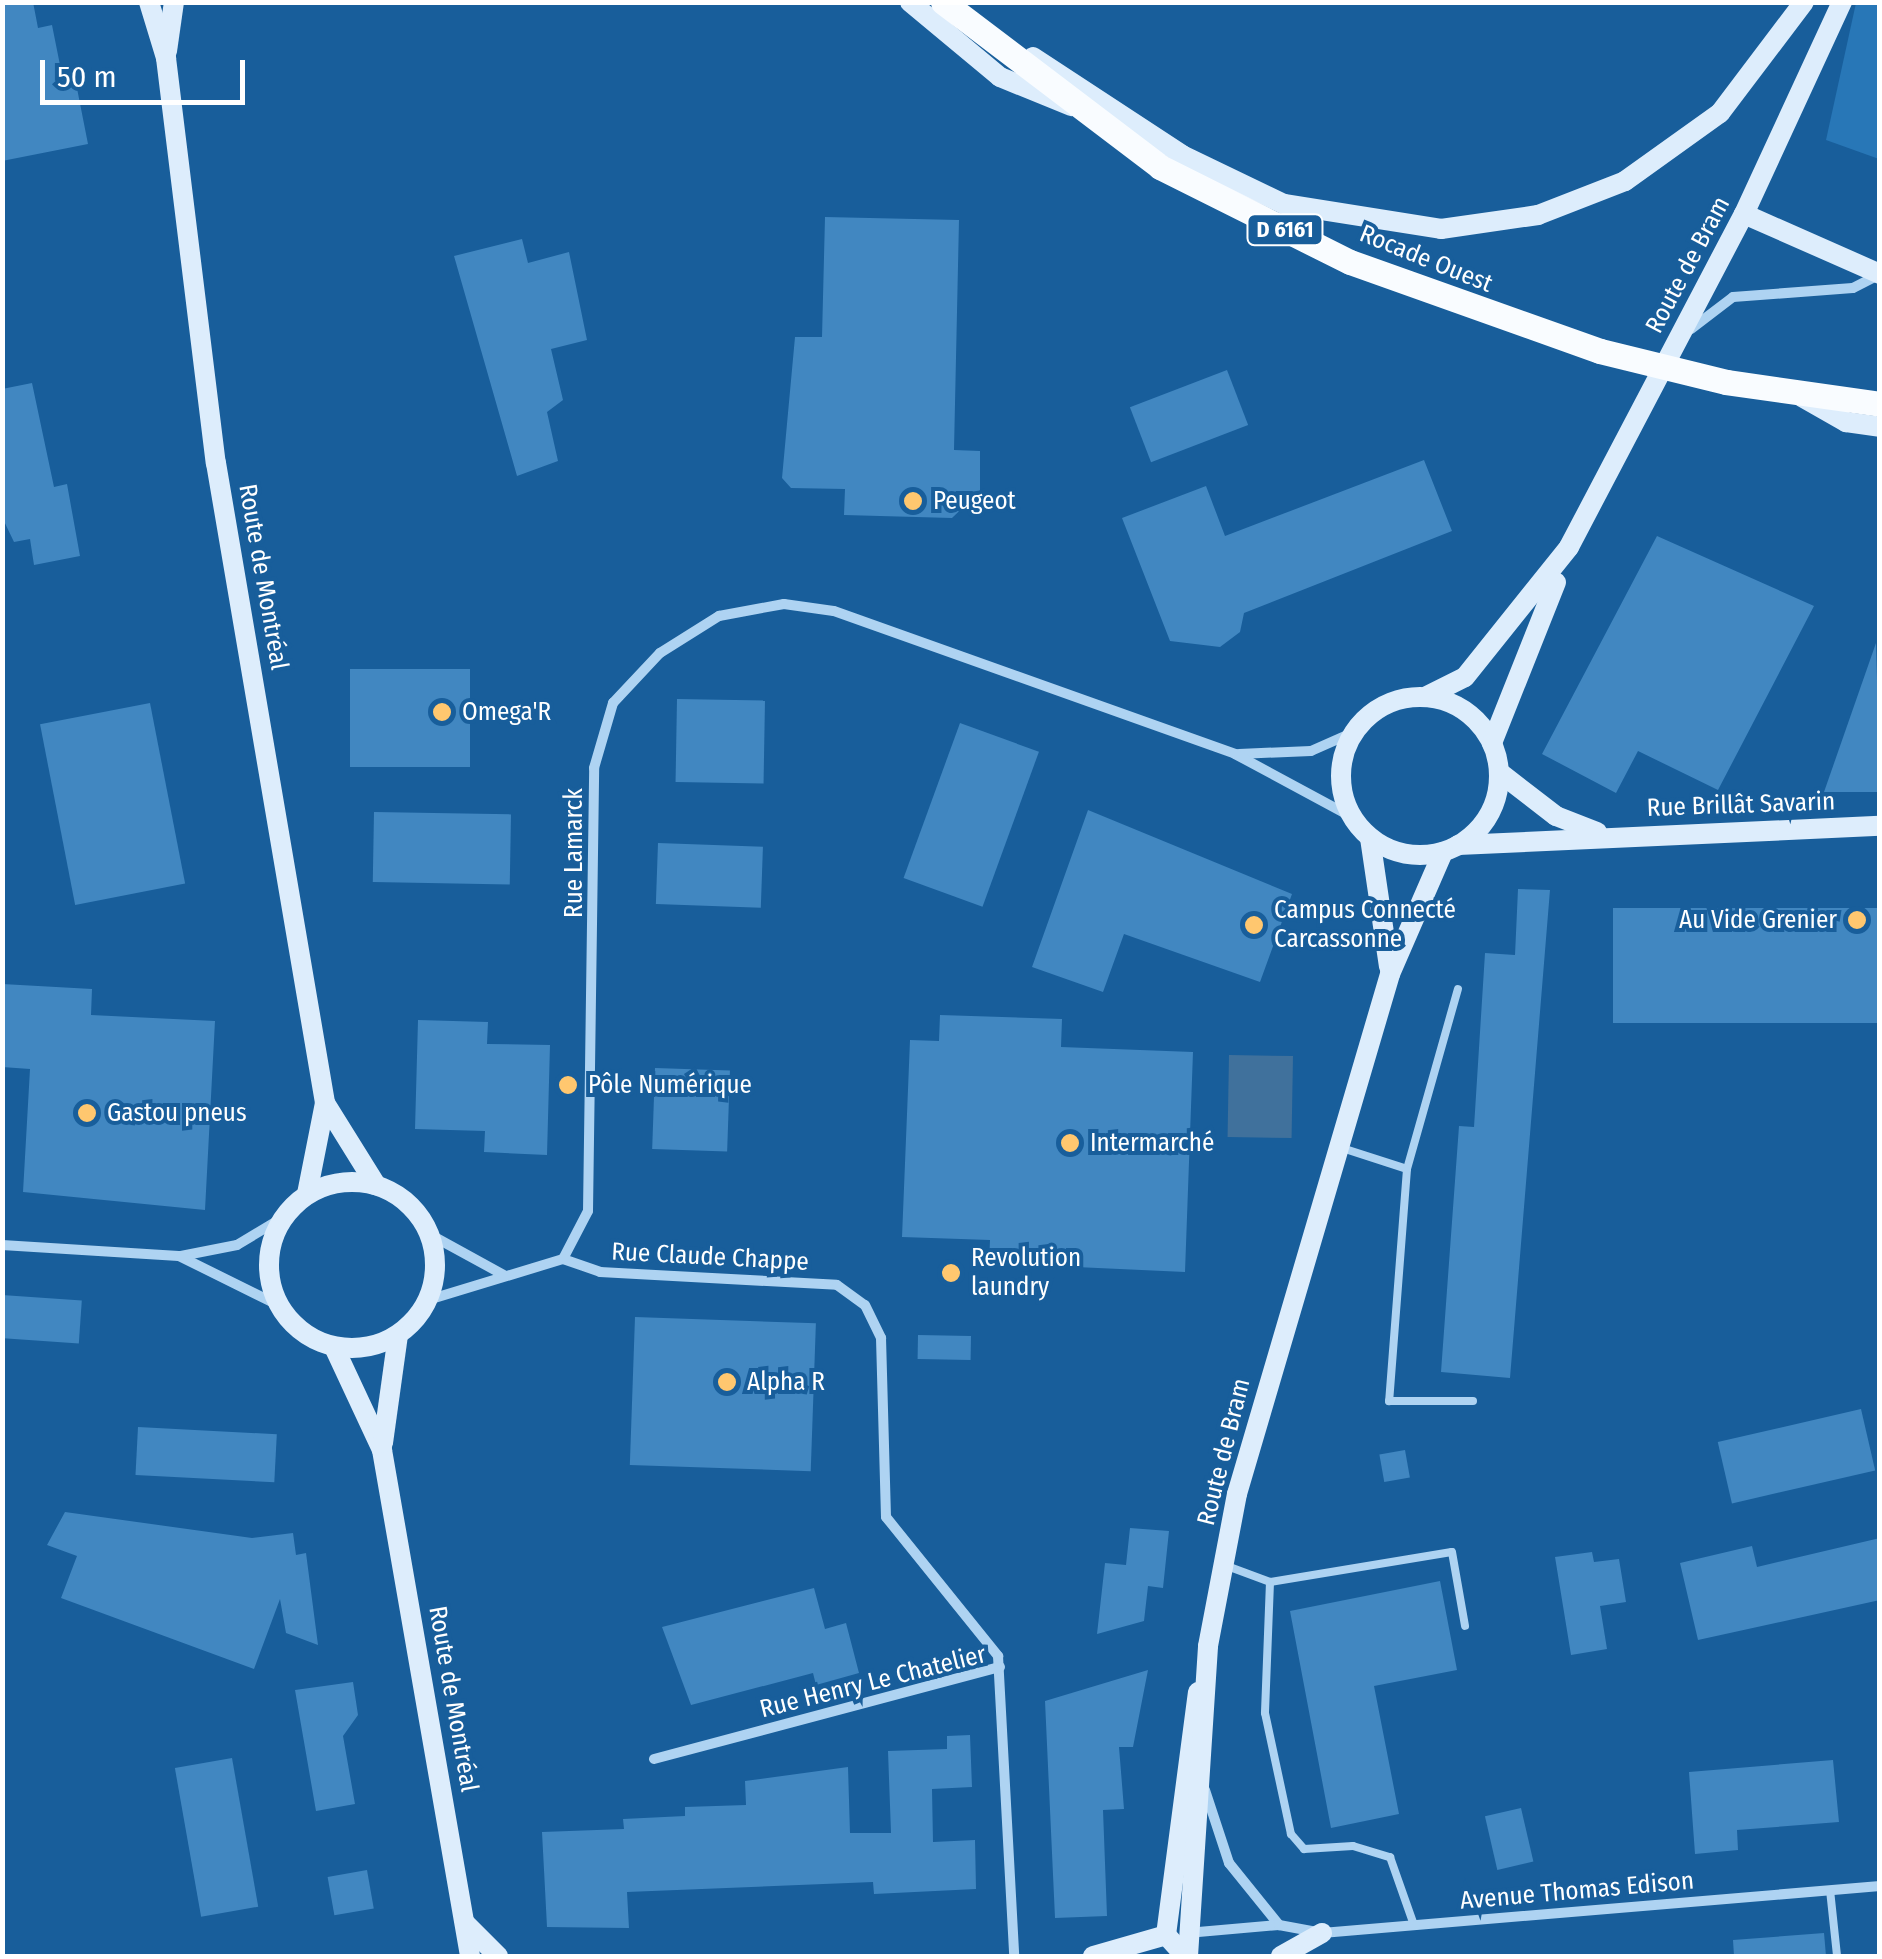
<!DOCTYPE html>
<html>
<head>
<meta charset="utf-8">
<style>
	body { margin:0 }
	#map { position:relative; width:1882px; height:1959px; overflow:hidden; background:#185e9b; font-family:"Fira Sans Condensed",sans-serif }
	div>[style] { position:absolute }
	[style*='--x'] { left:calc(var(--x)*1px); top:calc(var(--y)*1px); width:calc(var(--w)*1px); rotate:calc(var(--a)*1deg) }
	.green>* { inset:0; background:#2877b7 }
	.water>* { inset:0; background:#40719c; transform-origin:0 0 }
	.building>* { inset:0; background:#4187c1; transform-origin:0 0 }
	.lane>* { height:8px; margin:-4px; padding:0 4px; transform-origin:4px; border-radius:4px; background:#aed3f2 }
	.street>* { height:10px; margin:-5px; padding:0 5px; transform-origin:5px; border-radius:5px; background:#aed3f2 }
	.secondary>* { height:20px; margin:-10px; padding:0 10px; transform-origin:10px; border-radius:10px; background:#ddedfc }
	.secondary>.ring { margin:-10px; padding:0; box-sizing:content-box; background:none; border:20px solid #ddedfc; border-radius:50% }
	.primary>* { height:25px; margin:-12.5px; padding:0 12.5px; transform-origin:12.5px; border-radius:12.5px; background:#f9fcff }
	.primary-bridge>* { height:25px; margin:-12.5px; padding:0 12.5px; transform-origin:12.5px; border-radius:12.5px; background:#f9fcff }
	.dots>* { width:28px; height:28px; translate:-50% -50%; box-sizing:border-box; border:5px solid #185e9b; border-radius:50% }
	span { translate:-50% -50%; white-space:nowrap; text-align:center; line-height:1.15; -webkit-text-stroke:8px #185e9b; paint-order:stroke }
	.shield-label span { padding:2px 8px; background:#185e9b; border:2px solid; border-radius:8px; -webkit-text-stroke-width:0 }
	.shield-label { font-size:22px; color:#fff; font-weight:700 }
	.street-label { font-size:25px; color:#fff }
	.poi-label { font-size:25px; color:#fff }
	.left { translate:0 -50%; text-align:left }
	.right { translate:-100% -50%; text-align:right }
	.frame { position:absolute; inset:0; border:5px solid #fff; pointer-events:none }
	.scale { position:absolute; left:40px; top:60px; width:205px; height:45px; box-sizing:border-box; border:5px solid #fff; border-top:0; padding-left:12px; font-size:30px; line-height:35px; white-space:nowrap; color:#fff; -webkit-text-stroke:8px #185e9b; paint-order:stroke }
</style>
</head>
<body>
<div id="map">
	<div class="green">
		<div style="clip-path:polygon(1856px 3px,1879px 3px,1879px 159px,1826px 140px)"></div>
	</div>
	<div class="water">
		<div style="left:1229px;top:1055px;width:64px;height:82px;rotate:1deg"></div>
	</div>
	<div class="building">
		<div style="clip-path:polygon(2px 2px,33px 2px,38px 28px,52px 25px,60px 65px,72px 63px,88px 144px,2px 161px)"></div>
		<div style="clip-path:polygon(825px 217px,959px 220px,954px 450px,980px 451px,980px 491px,952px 518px,844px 515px,845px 489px,791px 488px,782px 478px,795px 337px,822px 337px)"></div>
		<div style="clip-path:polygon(522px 239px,528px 263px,569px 252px,587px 340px,551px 349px,563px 400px,547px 412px,558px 461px,517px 476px,454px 256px)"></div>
		<div style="left:1227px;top:370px;width:59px;height:104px;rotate:69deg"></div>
		<div style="clip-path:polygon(32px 383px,54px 487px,67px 484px,80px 556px,34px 565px,30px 539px,14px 542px,2px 517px,2px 389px)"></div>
		<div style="clip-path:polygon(1424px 460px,1452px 531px,1244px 613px,1240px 632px,1220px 647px,1170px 641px,1122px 518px,1206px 486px,1225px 536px)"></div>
		<div style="clip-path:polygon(1657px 536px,1814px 606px,1718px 790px,1638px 751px,1616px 793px,1542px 754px)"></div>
		<div style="clip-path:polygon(1876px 643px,1880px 792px,1824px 792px)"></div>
		<div style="left:350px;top:669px;width:120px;height:98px"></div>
		<div style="left:677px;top:699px;width:88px;height:83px;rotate:1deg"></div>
		<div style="left:150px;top:703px;width:184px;height:112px;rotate:79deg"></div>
		<div style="left:960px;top:723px;width:84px;height:165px;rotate:20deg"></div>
		<div style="clip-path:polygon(1088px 810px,1292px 894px,1260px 982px,1124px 934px,1103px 992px,1032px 967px)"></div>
		<div style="left:374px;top:812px;width:137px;height:70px;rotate:1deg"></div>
		<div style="left:658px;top:843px;width:105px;height:61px;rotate:2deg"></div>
		<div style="clip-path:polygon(1518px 889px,1550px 890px,1510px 1378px,1441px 1372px,1459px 1126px,1474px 1127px,1485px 953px,1515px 955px)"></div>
		<div style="left:1880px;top:908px;width:115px;height:267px;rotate:90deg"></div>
		<div style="clip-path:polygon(2px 984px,92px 989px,91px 1015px,215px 1021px,205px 1210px,23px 1192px,30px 1069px,2px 1067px)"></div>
		<div style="clip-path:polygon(940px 1015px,1062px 1019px,1061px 1047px,1193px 1052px,1185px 1272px,989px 1263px,990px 1240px,902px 1237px,910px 1040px,939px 1041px)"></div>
		<div style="clip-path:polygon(418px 1020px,488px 1022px,487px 1044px,550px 1045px,547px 1155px,484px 1152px,485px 1131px,415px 1129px)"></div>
		<div style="left:655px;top:1068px;width:75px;height:81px;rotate:2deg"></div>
		<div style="left:2px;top:1295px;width:80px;height:43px;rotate:4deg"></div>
		<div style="left:635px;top:1317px;width:181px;height:148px;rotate:2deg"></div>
		<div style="left:918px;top:1335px;width:53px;height:24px;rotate:1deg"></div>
		<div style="left:1861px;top:1409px;width:63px;height:147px;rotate:77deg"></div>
		<div style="left:138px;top:1427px;width:139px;height:48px;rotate:3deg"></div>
		<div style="left:1405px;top:1450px;width:28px;height:26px;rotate:80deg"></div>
		<div style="clip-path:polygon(65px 1512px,252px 1538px,293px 1533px,296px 1555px,306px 1553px,318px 1645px,286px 1633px,280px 1599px,254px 1669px,61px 1598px,77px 1556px,47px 1545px)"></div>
		<div style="clip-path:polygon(1130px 1528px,1169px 1531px,1163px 1588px,1148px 1586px,1144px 1621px,1097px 1634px,1105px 1563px,1126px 1565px)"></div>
		<div style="clip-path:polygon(1880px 1538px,1880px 1600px,1698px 1640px,1680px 1563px,1752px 1546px,1757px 1567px)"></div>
		<div style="clip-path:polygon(1592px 1552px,1594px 1562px,1619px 1559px,1626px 1602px,1600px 1606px,1607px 1649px,1571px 1655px,1555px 1557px)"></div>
		<div style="clip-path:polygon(1440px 1581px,1457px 1670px,1374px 1686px,1399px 1814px,1331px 1828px,1290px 1611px)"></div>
		<div style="clip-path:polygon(814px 1588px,825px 1629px,846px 1623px,859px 1673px,816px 1685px,813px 1673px,691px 1705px,662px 1627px)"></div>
		<div style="clip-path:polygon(1148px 1670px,1133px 1747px,1119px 1747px,1124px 1809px,1103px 1810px,1107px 1916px,1055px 1918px,1045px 1701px)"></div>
		<div style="clip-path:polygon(353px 1682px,358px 1715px,343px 1736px,355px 1804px,316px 1811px,295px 1690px)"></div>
		<div style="clip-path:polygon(970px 1735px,972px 1787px,932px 1789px,933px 1842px,975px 1840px,976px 1889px,874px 1894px,873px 1882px,627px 1892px,629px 1928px,547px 1927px,542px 1832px,624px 1829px,623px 1819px,685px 1816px,685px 1807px,746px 1805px,745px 1781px,848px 1767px,850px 1833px,891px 1833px,888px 1751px,947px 1749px,947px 1736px)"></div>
		<div style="left:232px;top:1758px;width:151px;height:58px;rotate:80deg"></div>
		<div style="clip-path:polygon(1833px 1760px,1839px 1822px,1737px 1830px,1738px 1850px,1695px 1854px,1689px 1772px)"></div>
		<div style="left:1521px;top:1808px;width:55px;height:37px;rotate:77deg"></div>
		<div style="left:367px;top:1870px;width:39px;height:40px;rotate:80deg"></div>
		<div style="clip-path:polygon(1824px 1933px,1826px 1956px,1734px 1956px,1733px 1940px)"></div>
	</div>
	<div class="lane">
		<div style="--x:1342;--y:1148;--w:68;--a:17.9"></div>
		<div style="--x:1407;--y:1169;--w:187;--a:-74.2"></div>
		<div style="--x:1407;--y:1169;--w:233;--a:94.4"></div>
		<div style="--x:1389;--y:1401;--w:84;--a:0"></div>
		<div style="--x:1227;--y:1566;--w:46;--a:20.4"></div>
		<div style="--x:1270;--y:1582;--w:131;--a:92.2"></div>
		<div style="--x:1265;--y:1713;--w:124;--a:77.9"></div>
		<div style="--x:1291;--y:1834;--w:20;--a:49"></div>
		<div style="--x:1304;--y:1849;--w:49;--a:-3.5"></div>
		<div style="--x:1353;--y:1846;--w:39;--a:17"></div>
		<div style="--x:1390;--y:1857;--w:72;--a:70.6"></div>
		<div style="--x:1270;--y:1582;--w:184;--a:-9.4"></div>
		<div style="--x:1452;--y:1552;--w:75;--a:80"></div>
		<div style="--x:1830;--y:1890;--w:66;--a:83.9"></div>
	</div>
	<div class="street">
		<div style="--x:1691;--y:329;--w:53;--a:-37.3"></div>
		<div style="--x:1733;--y:297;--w:120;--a:-4.3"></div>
		<div style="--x:1853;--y:288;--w:28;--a:-27"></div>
		<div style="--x:1239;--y:754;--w:72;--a:-2.4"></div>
		<div style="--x:1311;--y:751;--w:47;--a:-23.8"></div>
		<div style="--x:429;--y:1234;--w:85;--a:28.7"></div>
		<div style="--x:2;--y:1245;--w:177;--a:3.6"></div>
		<div style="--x:179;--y:1256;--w:110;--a:26.3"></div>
		<div style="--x:181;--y:1256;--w:57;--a:-11.1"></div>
		<div style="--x:237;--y:1245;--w:52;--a:-31"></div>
		<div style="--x:563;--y:1259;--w:54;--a:-62.5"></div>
		<div style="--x:588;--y:1211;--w:443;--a:-89.2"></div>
		<div style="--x:594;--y:768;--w:68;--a:-73.7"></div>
		<div style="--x:613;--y:703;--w:69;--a:-46.8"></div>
		<div style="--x:660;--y:653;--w:70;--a:-32.1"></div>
		<div style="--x:719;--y:616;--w:66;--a:-10.5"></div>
		<div style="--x:784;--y:604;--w:50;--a:8"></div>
		<div style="--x:834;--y:611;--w:426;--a:19.6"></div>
		<div style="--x:1235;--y:754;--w:133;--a:28.3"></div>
		<div style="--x:428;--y:1300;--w:141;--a:-16.9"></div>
		<div style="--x:563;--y:1259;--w:39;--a:19"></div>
		<div style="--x:600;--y:1272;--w:237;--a:3.1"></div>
		<div style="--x:837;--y:1285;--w:34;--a:36"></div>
		<div style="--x:865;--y:1305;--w:37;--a:64"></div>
		<div style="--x:881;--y:1338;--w:179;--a:88.4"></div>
		<div style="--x:886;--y:1517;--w:179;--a:51.1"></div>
		<div style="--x:998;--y:1656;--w:300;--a:86.9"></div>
		<div style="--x:654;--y:1759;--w:358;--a:-14.9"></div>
		<div style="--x:1205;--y:1790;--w:77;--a:71.8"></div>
		<div style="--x:1229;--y:1863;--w:80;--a:51.1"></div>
		<div style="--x:1187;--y:1933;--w:92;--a:-5"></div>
		<div style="--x:1279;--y:1925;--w:44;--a:10.5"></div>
		<div style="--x:1322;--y:1933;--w:560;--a:-4.81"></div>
	</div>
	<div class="secondary">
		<div style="--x:149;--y:2;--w:59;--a:73.1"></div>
		<div style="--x:166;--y:58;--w:408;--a:83"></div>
		<div style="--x:216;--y:463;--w:649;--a:80.33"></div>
		<div style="--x:325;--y:1103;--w:93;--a:101.2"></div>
		<div style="--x:910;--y:2;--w:117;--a:39.8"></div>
		<div style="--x:1000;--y:77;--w:77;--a:22.2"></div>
		<div style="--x:167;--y:51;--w:49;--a:-81.9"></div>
		<div style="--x:1033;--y:57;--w:178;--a:33.3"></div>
		<div style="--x:1182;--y:155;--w:113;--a:25.7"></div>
		<div style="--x:1284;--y:204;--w:159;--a:9"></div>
		<div style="--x:1441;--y:229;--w:98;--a:-8.2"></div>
		<div style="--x:1538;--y:215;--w:93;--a:-21.3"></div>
		<div style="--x:1625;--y:181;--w:117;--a:-35.6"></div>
		<div style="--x:1720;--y:113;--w:139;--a:-52.9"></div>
		<div style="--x:1744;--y:214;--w:149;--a:23.8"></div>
		<div style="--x:1802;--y:397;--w:51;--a:29.6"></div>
		<div style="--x:1846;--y:422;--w:34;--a:8"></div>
		<div style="--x:1427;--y:696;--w:42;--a:-26.6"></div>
		<div style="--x:1465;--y:677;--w:166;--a:-51.3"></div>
		<div style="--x:1569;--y:547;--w:376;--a:-62.3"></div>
		<div style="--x:1744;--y:214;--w:234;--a:-65.2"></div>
		<div class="ring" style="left:1341px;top:697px;width:138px;height:138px"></div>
		<div style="--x:1492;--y:743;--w:173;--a:-68.3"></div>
		<div style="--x:1499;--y:772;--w:72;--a:37.7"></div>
		<div style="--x:1556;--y:816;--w:44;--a:21.3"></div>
		<div style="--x:1370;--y:838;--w:130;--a:81.6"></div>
		<div style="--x:1458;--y:845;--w:422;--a:-2.6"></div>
		<div style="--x:325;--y:1103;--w:97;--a:58.1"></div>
		<div class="ring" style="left:269px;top:1182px;width:146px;height:146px"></div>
		<div style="--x:334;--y:1347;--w:114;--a:65"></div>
		<div style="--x:382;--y:1450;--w:514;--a:80.13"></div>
		<div style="--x:383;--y:1443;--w:109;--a:-82.1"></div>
		<div style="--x:465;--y:1923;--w:47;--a:45"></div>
		<div style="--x:1093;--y:1956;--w:76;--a:-16"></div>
		<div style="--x:1185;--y:1956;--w:28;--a:-132"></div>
		<div style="--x:1166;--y:1935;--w:245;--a:-82.5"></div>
		<div style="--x:1188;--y:1956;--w:311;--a:-86.3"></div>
		<div style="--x:1208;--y:1646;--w:155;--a:-79.2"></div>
		<div style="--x:1237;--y:1494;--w:542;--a:-73.6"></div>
		<div style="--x:1390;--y:974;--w:133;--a:-66.5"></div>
		<div style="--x:1281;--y:1956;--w:47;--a:-29.3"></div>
	</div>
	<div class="primary">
		<div style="--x:943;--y:2;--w:273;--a:37.2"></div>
		<div style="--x:1160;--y:167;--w:212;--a:26.6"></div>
		<div style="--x:1350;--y:262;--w:265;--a:19.6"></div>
		<div style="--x:1726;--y:382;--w:156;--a:8.1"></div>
	</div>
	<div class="primary-bridge">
		<div style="--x:1600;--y:351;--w:130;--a:13.8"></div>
	</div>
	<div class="dots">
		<div style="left:913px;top:501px;background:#ffc76f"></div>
		<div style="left:442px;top:712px;background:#ffc76f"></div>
		<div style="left:1857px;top:920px;background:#ffc76f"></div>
		<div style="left:1254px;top:925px;background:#ffc76f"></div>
		<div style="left:568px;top:1085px;background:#ffc76f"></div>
		<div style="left:87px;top:1113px;background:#ffc76f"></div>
		<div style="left:1070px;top:1143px;background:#ffc76f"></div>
		<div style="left:951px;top:1273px;background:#ffc76f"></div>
		<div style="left:727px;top:1382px;background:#ffc76f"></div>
	</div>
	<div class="shield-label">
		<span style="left:1285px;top:230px">D 6161</span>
	</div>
	<div class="street-label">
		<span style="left:1426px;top:259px;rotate:22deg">Rocade Ouest</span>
		<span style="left:1688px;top:265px;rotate:-62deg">Route de Bram</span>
		<span style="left:263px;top:577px;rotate:80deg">Route de Montréal</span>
		<span style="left:1741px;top:805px;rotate:-2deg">Rue Brillât Savarin</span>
		<span style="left:574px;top:853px;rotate:-90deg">Rue Lamarck</span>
		<span style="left:710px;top:1257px;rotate:3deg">Rue Claude Chappe</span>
		<span style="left:1224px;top:1452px;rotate:-76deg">Route de Bram</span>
		<span style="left:873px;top:1682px;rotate:-14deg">Rue Henry Le Chatelier</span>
		<span style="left:453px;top:1699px;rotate:80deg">Route de Montréal</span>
		<span style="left:1577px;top:1891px;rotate:-5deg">Avenue Thomas Edison</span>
	</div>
	<div class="poi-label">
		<span class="left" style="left:933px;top:501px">Peugeot</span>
		<span class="left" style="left:462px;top:712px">Omega'R</span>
		<span class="left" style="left:1274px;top:925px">Campus Connecté<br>Carcassonne</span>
		<span class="right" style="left:1837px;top:920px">Au Vide Grenier</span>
		<span class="left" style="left:588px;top:1085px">Pôle Numérique</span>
		<span class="left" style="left:107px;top:1113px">Gastou pneus</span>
		<span class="left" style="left:1090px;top:1143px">Intermarché</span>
		<span class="left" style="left:971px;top:1273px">Revolution<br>laundry</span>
		<span class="left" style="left:747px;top:1382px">Alpha R</span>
	</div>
	<div class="frame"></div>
	<div class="scale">50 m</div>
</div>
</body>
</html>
